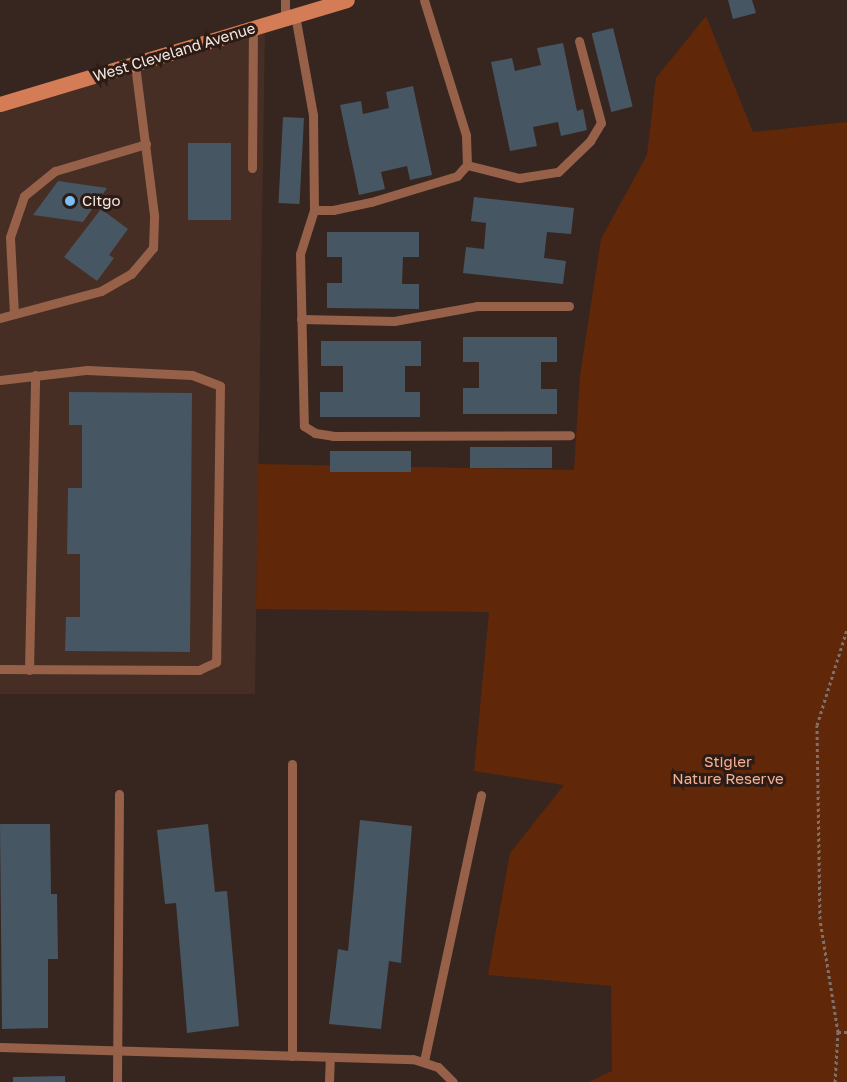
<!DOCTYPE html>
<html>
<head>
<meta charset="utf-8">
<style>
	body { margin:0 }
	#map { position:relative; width:847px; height:1082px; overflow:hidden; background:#37261f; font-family:"Golos Text",sans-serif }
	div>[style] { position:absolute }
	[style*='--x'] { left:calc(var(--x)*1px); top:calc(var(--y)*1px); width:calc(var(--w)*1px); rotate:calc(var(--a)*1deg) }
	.built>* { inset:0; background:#462e24 }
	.green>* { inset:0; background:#602709 }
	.building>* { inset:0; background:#475663; transform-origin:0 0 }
	.path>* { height:3px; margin-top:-1.5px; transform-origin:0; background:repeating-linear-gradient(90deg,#80716a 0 3px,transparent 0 6px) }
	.lane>* { height:9px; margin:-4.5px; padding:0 4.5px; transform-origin:4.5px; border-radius:4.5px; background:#976048 }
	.secondary>* { height:15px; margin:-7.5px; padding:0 7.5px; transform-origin:7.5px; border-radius:7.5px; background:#d47c55 }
	.dots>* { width:16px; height:16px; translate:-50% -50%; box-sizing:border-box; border:3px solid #2d1c15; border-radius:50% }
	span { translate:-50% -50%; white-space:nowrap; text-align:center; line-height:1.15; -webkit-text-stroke:6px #2d1c15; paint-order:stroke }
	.street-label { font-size:15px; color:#f5e9e4 }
	.poi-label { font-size:15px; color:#f5e9e4 }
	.left { translate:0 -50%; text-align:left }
	.park-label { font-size:15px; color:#f5b193 }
</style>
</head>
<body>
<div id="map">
	<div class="built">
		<div style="clip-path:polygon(265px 24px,255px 694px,0 694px,0 104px)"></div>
	</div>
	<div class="green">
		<div style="clip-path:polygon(706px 16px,753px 132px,847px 122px,847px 1082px,589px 1082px,612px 1071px,611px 986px,488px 975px,510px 853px,564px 785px,474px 771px,489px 612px,256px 609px,258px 464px,574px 470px,580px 375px,601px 239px,647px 155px,656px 78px)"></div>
	</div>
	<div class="building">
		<div style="clip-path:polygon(728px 0,752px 0,756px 13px,733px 19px)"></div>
		<div style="left:613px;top:28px;width:81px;height:22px;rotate:76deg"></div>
		<div style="clip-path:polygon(563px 43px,577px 111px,583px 109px,587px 130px,561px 136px,558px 122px,533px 127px,537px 146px,510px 151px,491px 62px,512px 58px,515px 71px,541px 65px,537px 48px)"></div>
		<div style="clip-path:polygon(413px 86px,432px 175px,410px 180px,407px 166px,381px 172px,385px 189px,359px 195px,340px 105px,361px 101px,363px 114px,389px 108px,386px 92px)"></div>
		<div style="left:283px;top:117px;width:21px;height:86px;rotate:3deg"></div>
		<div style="left:188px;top:143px;width:43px;height:77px"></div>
		<div style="clip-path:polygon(58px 181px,107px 188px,83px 222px,33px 215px)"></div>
		<div style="clip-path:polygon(474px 197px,574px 208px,571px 234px,547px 232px,544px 258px,566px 261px,563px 284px,463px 273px,466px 247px,484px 249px,486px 223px,471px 221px)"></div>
		<div style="clip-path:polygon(101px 209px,128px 229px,109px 255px,114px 258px,97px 281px,64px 257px)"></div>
		<div style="clip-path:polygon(327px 232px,419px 232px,419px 257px,403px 257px,402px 284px,419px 284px,419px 309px,327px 308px,327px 283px,342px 283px,342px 257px,327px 257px)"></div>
		<div style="clip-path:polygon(463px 337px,557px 337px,557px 362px,541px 362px,541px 389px,557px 389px,557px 414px,463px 414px,463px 388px,479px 388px,479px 362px,463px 362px)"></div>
		<div style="clip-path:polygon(321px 341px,421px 341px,421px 366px,405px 366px,405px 392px,420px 392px,420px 417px,320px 417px,320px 392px,343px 392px,343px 366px,321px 366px)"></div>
		<div style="clip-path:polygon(69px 392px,192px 393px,190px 652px,65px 651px,66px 617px,80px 617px,80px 554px,67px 554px,68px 488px,82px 488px,82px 425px,69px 425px)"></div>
		<div style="left:552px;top:447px;width:21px;height:82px;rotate:90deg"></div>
		<div style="left:330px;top:451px;width:81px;height:21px"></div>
		<div style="clip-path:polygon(360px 820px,412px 826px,401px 963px,389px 961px,381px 1029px,329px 1024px,338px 949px,348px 951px)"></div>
		<div style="clip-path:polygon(0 824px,50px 824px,51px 894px,57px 894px,58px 959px,48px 959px,48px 1028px,2px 1029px)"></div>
		<div style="clip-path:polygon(208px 824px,215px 892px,227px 891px,239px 1026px,187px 1033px,176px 903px,165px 904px,157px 830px)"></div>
		<div style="clip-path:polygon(65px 1076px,65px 1082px,13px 1082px,13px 1077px)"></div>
	</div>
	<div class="path">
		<div style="--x:838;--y:1032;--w:9;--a:0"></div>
		<div style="--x:835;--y:1082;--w:50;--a:-86.6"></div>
		<div style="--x:838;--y:1032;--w:114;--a:-99.1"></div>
		<div style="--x:820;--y:919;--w:194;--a:-90.9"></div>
		<div style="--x:817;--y:725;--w:101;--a:-72.6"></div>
	</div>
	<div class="lane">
		<div style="--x:295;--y:15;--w:102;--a:79.8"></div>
		<div style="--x:313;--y:115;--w:95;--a:89.4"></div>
		<div style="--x:314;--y:210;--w:46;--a:107.7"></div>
		<div style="--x:300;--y:254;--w:172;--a:88.7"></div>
		<div style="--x:304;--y:426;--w:13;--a:32"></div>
		<div style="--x:315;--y:433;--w:18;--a:9"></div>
		<div style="--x:333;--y:436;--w:237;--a:-0.2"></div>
		<div style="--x:285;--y:18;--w:18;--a:-90"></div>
		<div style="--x:467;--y:165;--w:54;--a:14"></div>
		<div style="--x:519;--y:178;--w:39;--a:-9"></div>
		<div style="--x:558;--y:172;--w:45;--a:-44.1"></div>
		<div style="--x:590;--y:141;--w:21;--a:-59"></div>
		<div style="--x:601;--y:123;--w:85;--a:-105"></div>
		<div style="--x:252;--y:168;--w:140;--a:-89.6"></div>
		<div style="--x:314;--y:210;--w:19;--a:0"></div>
		<div style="--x:333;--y:210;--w:39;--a:-12"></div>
		<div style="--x:371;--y:202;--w:90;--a:-16.8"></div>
		<div style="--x:457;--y:176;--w:15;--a:-48"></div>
		<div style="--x:467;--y:165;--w:30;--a:-92"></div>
		<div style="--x:466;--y:135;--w:141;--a:-107.3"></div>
		<div style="--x:14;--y:314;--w:77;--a:-93"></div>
		<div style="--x:10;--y:237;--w:43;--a:-71.1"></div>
		<div style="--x:24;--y:196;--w:40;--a:-39"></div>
		<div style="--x:55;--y:171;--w:95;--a:-16.5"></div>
		<div style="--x:0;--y:318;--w:105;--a:-15"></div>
		<div style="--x:101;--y:291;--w:34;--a:-30"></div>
		<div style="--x:131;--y:274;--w:34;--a:-50"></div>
		<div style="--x:153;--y:248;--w:33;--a:-88"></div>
		<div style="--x:154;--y:215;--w:151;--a:-97.2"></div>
		<div style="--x:301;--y:319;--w:93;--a:1.2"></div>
		<div style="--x:394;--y:321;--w:84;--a:-10.2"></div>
		<div style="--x:477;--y:306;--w:92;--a:0"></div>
		<div style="--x:0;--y:380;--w:88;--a:-6.6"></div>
		<div style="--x:87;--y:370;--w:105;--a:2.7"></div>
		<div style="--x:192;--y:375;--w:30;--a:21"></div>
		<div style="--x:220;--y:386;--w:276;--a:90.8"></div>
		<div style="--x:216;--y:662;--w:19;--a:155"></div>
		<div style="--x:199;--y:670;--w:199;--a:-179.7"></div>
		<div style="--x:29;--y:670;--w:295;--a:-88.8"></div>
		<div style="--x:292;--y:764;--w:292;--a:90"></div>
		<div style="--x:0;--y:1047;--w:413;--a:1.7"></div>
		<div style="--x:413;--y:1059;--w:26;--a:18"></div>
		<div style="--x:438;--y:1067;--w:21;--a:45"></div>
		<div style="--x:424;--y:1061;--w:272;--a:-77.9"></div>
		<div style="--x:117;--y:1082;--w:288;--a:-89.6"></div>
		<div style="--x:329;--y:1082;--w:23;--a:-88"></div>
	</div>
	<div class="secondary">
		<div style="--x:0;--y:104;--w:362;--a:-16.7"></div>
	</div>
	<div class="dots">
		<div style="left:70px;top:201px;background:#7abff8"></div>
	</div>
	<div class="street-label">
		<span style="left:174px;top:52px;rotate:-17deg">West Cleveland Avenue</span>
	</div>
	<div class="poi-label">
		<span class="left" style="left:82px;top:201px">Citgo</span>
	</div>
	<div class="park-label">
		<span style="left:728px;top:770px">Stigler<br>Nature Reserve</span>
	</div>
</div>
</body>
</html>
